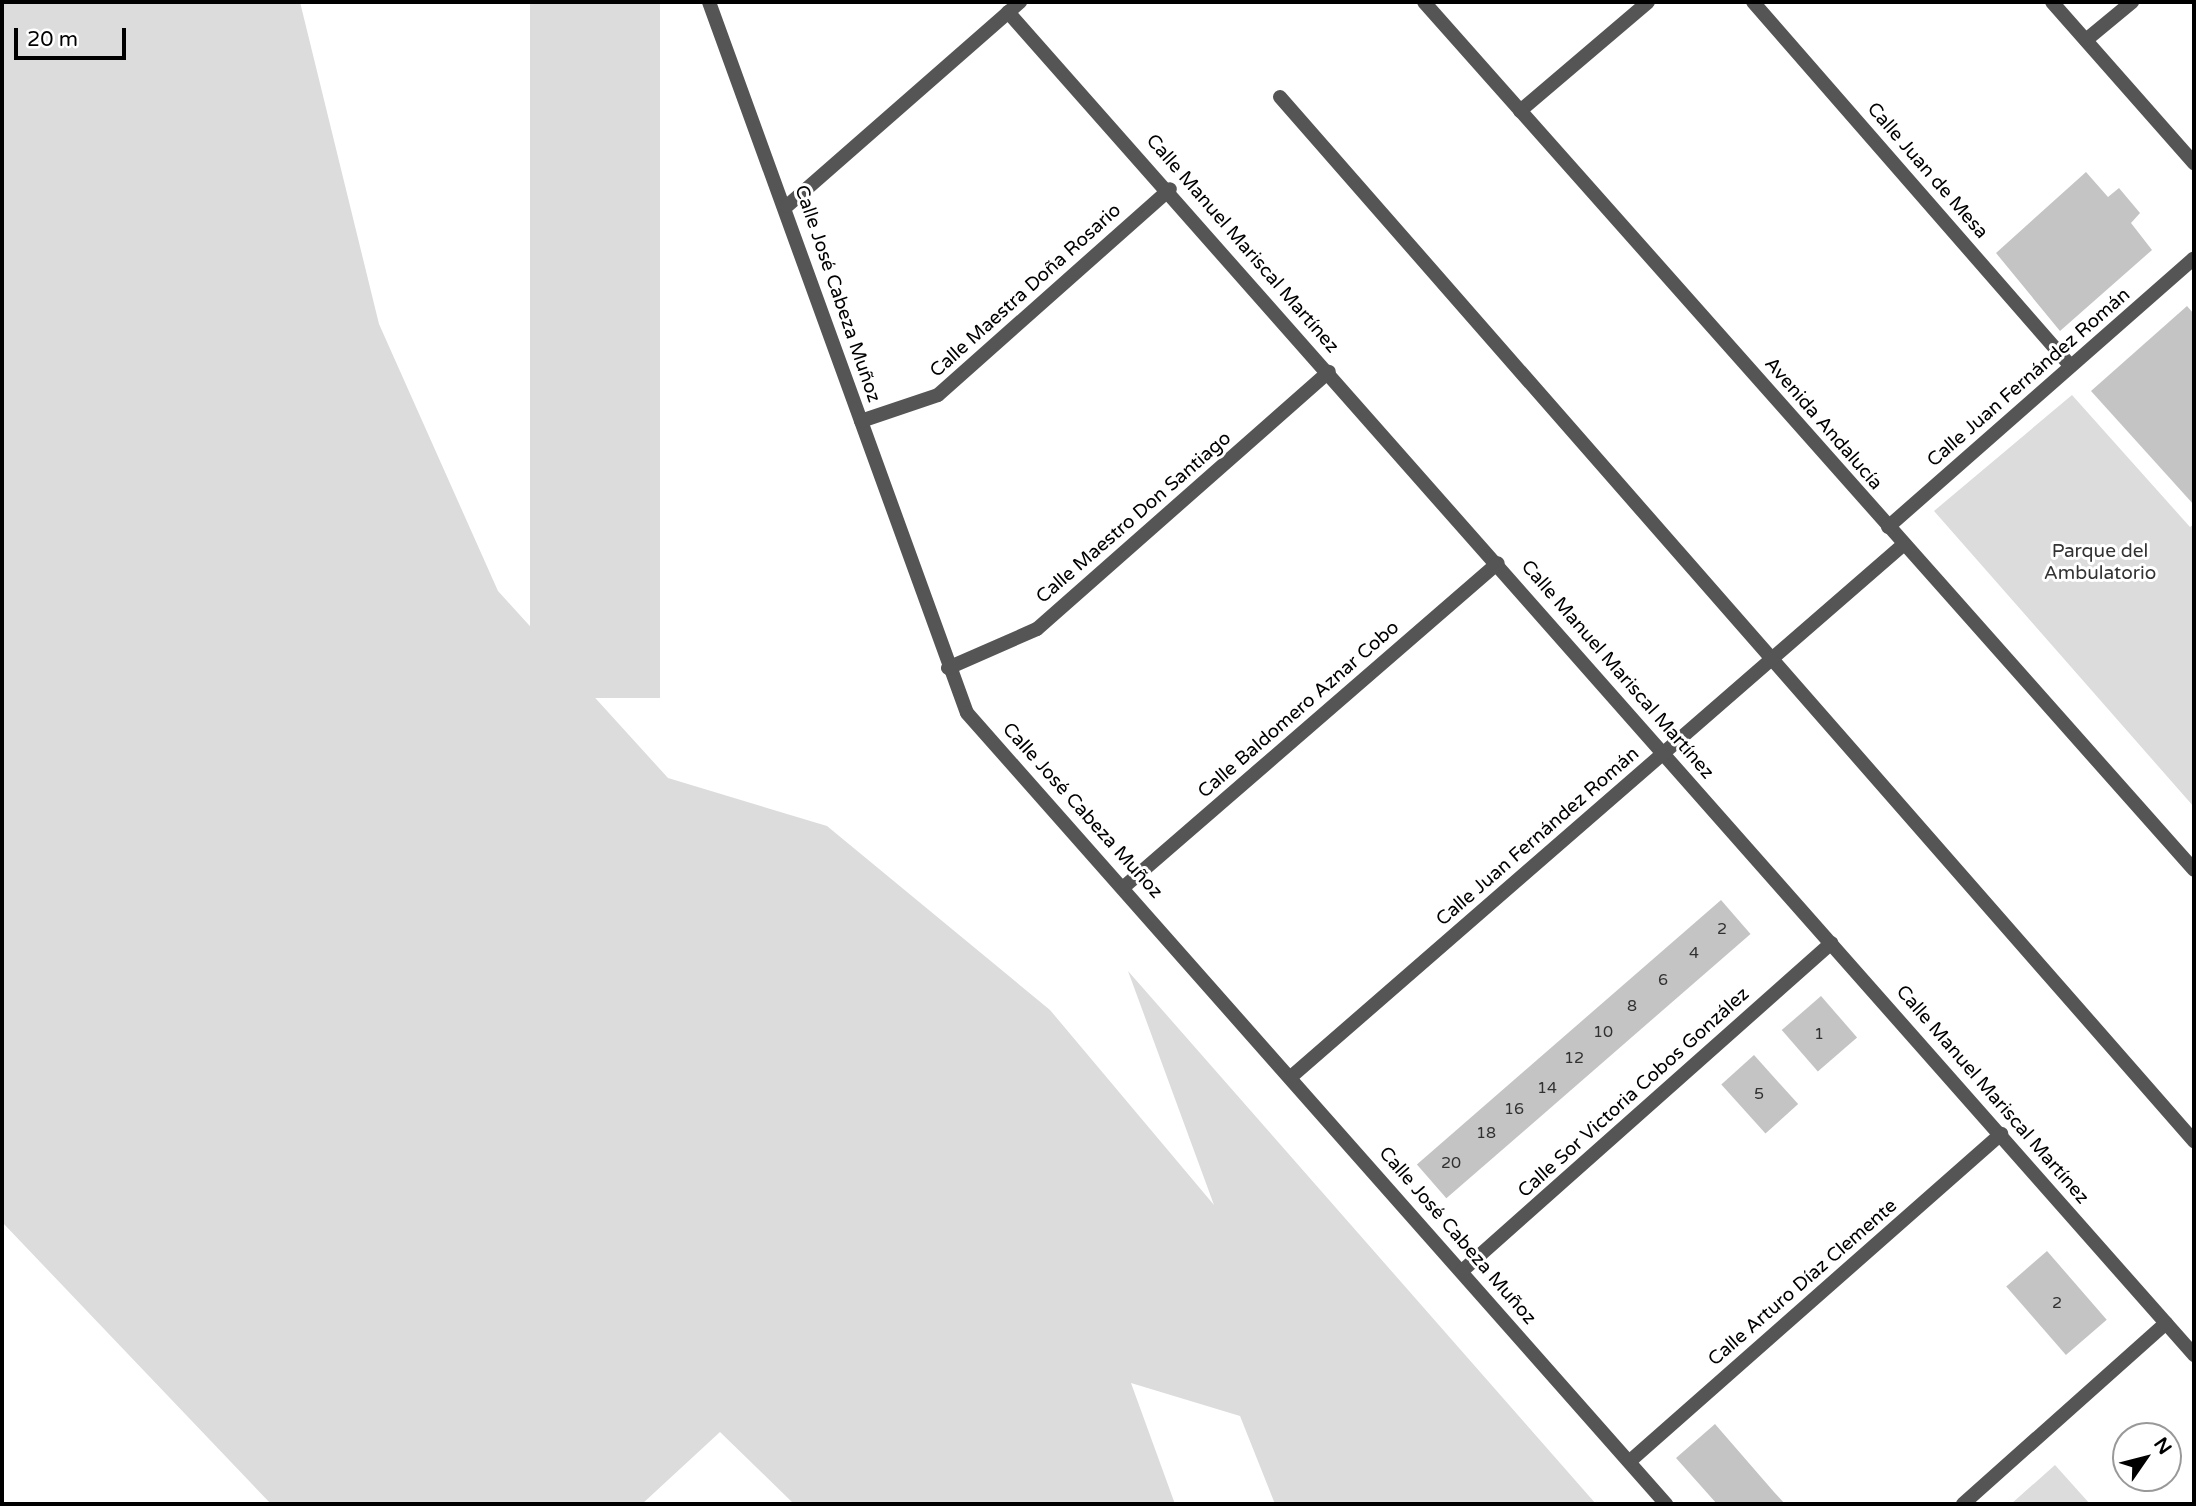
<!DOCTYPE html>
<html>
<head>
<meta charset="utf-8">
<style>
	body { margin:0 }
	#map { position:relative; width:2196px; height:1506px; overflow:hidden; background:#fff; font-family:"Varela Round",sans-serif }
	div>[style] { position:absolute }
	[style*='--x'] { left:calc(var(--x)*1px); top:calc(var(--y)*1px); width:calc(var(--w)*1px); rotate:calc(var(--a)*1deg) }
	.green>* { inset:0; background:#dcdcdc; transform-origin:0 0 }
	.building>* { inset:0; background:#c4c4c4; transform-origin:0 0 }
	.pedestrian>* { height:14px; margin:-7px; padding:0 7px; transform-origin:7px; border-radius:7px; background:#555 }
	.minor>* { height:14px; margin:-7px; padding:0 7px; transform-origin:7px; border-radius:7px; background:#555 }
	span { translate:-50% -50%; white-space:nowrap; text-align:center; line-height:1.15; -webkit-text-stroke:6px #fff; paint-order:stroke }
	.number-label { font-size:16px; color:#313131 }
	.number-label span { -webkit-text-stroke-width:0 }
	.street-label { font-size:19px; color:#000 }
	.park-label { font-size:19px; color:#333 }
	.frame { position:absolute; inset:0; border:4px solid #000; pointer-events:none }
	.north { position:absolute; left:2112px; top:1422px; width:70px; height:70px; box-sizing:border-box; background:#fff; border:2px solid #999; border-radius:50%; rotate:55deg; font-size:19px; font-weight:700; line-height:28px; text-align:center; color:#000 }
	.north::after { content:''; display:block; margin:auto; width:24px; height:32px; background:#000; clip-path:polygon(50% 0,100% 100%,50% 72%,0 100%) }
	.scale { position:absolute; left:14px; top:28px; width:112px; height:32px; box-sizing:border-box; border:4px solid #000; border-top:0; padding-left:9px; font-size:21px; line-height:24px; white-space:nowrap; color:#000; -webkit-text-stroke:5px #fff; paint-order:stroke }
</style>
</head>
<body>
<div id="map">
	<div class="green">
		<div style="clip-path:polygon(2px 2px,300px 2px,379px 324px,498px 591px,668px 778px,827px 826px,1050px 1010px,1214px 1205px,1128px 971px,1596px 1504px,1275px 1504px,1240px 1416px,1131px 1383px,1175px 1504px,794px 1504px,720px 1432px,642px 1504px,271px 1504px,2px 1222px)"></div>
		<div style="left:530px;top:2px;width:130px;height:696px"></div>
		<div style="clip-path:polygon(2072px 395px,2190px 527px,2194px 524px,2194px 807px,1934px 511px)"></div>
		<div style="clip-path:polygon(2055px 1465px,2090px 1504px,2011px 1504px)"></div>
	</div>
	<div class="building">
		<div style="clip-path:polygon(2086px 172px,2108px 197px,2119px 188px,2140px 213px,2131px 223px,2152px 250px,2060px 331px,1996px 253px)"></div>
		<div style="clip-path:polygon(2187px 306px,2194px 314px,2194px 505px,2091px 391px)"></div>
		<div style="left:1721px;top:900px;width:45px;height:403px;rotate:49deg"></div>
		<div style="left:1821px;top:996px;width:55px;height:52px;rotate:49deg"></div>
		<div style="left:1754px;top:1055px;width:66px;height:44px;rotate:48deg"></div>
		<div style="left:2047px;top:1251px;width:91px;height:54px;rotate:49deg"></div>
		<div style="clip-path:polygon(1715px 1424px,1774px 1492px,1785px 1504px,1717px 1504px,1676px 1458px)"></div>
	</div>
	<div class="pedestrian">
		<div style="--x:1753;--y:2;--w:483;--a:48.9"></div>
		<div style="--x:1280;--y:97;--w:1388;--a:48.8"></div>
		<div style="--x:1520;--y:111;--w:168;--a:-40.4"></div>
	</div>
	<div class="minor">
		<div style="--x:709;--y:2;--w:756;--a:70.06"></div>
		<div style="--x:967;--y:713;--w:1056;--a:48.53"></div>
		<div style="--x:1424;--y:2;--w:1160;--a:48.42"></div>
		<div style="--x:2052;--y:2;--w:215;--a:48.6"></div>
		<div style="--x:1008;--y:12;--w:1792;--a:48.55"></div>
		<div style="--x:2086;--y:40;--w:60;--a:-39.6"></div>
		<div style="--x:787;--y:206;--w:310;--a:-41.2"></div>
		<div style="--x:861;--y:421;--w:81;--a:-18.7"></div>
		<div style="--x:938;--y:395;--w:310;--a:-41.6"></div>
		<div style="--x:1888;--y:527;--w:407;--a:-41.3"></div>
		<div style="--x:948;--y:668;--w:97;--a:-23.7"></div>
		<div style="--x:1037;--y:629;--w:389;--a:-41.4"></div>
		<div style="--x:1125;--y:886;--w:493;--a:-40.9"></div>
		<div style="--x:1292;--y:1076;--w:811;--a:-41"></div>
		<div style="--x:1462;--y:1271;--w:494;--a:-41.6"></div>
		<div style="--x:1630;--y:1461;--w:495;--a:-41.4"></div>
		<div style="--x:1963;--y:1504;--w:272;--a:-41.7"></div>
	</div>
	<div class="number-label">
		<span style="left:1722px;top:929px">2</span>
		<span style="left:1694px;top:953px">4</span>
		<span style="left:1663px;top:980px">6</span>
		<span style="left:1632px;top:1006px">8</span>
		<span style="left:1603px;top:1032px">10</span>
		<span style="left:1819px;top:1034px">1</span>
		<span style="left:1574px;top:1058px">12</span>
		<span style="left:1547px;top:1088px">14</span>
		<span style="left:1759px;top:1094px">5</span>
		<span style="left:1514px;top:1109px">16</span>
		<span style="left:1486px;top:1133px">18</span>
		<span style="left:1451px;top:1163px">20</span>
		<span style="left:2057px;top:1303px">2</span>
	</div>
	<div class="street-label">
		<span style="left:1927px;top:171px;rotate:49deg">Calle Juan de Mesa</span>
		<span style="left:1242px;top:244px;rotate:49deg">Calle Manuel Mariscal Martínez</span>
		<span style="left:1026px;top:291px;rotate:-42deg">Calle Maestra Doña Rosario</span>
		<span style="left:837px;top:294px;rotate:71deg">Calle José Cabeza Muñoz</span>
		<span style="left:2029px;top:378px;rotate:-41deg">Calle Juan Fernández Román</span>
		<span style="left:1823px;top:424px;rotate:49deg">Avenida Andalucía</span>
		<span style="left:1134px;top:518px;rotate:-41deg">Calle Maestro Don Santiago</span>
		<span style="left:1617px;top:670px;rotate:49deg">Calle Manuel Mariscal Martínez</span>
		<span style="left:1299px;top:710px;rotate:-41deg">Calle Baldomero Aznar Cobo</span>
		<span style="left:1082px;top:811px;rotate:48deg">Calle José Cabeza Muñoz</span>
		<span style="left:1538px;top:837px;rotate:-41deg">Calle Juan Fernández Román</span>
		<span style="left:1634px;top:1093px;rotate:-42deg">Calle Sor Victoria Cobos González</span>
		<span style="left:1992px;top:1095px;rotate:49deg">Calle Manuel Mariscal Martínez</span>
		<span style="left:1457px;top:1236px;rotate:49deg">Calle José Cabeza Muñoz</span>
		<span style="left:1803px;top:1283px;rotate:-41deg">Calle Arturo Díaz Clemente</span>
	</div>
	<div class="park-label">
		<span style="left:2100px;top:563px">Parque del<br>Ambulatorio</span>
	</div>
	<div class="frame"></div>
	<div class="north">N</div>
	<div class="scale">20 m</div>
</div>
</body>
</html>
